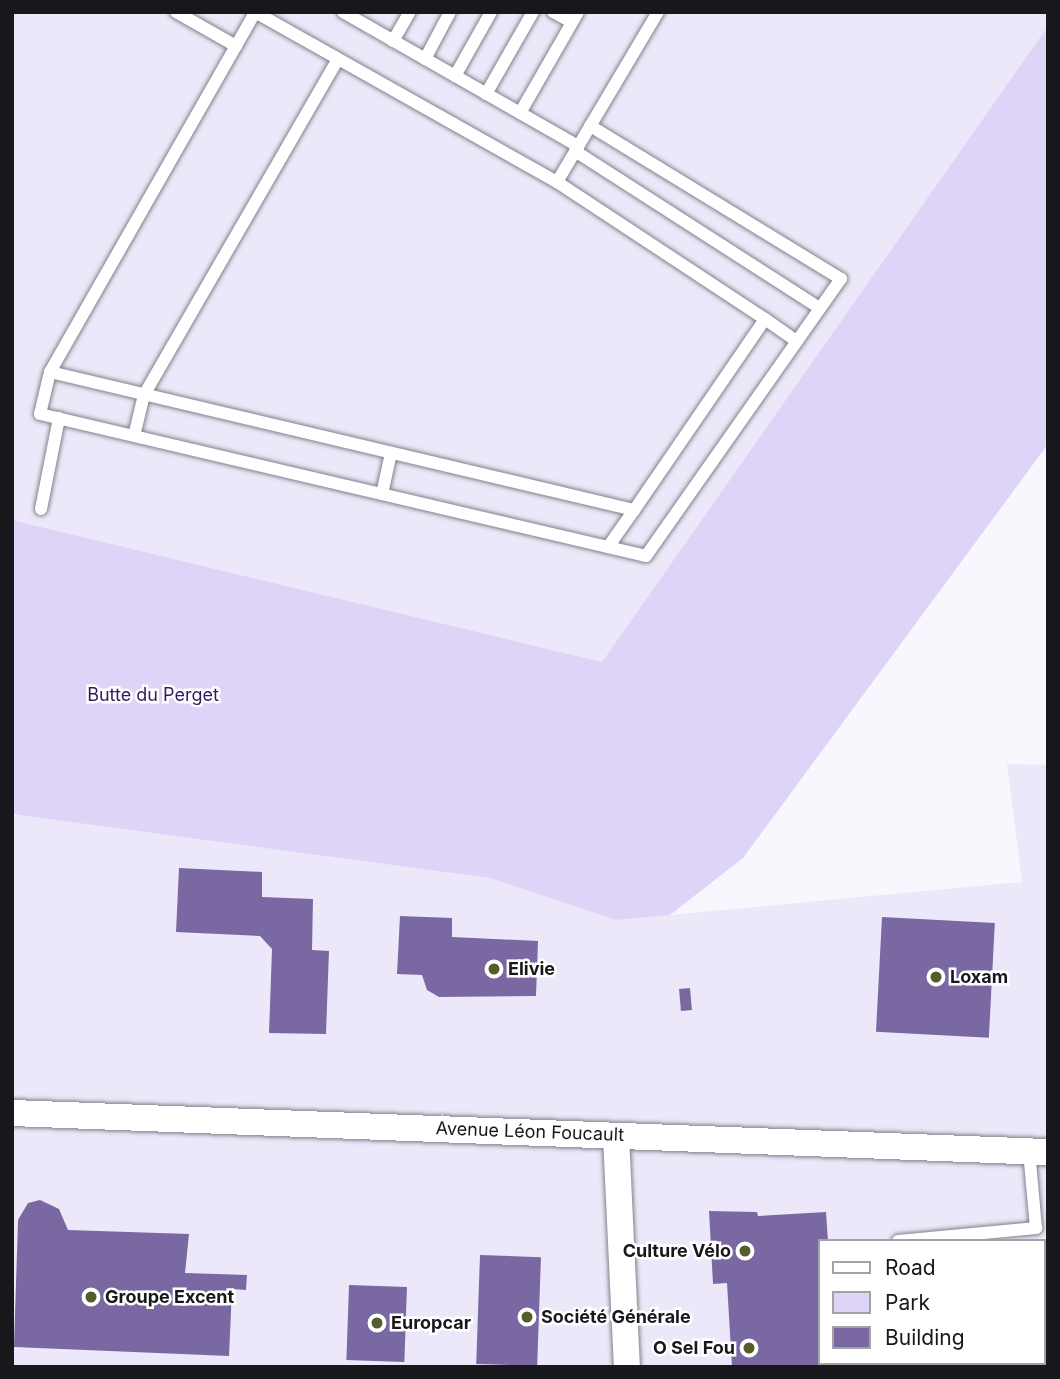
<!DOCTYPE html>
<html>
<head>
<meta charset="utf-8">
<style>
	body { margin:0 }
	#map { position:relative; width:1060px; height:1379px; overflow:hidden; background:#f8f7fe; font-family:Inter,sans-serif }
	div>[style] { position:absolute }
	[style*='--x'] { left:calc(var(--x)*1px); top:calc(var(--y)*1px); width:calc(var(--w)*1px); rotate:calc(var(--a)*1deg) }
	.built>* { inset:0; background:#ece8fa }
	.green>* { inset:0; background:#ddd4f8 }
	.building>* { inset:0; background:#7968a2; transform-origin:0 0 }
	.roads { filter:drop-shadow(0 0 2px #83818b) drop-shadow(0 0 2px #83818b) }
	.lane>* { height:12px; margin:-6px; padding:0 6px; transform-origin:6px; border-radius:6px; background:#fff }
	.street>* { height:26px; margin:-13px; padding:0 13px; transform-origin:13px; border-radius:13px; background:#fff }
	.dots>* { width:19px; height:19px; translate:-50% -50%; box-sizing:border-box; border:4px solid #fff; border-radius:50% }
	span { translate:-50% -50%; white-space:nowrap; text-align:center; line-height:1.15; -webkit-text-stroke:5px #fff; paint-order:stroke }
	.park-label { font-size:18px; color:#361961 }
	.poi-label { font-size:18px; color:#18171b; font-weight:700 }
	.left { translate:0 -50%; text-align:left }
	.right { translate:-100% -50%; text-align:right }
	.street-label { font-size:18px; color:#18171b }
	.frame { position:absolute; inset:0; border:14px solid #18171b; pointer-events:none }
	.legend { position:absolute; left:818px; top:1239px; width:228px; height:126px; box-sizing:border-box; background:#fff; border:2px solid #a3a2a4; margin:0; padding:9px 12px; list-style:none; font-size:21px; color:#18171b }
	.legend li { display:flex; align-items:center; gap:14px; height:35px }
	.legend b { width:35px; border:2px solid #a3a2a4 }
</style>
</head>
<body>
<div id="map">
	<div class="built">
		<div style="clip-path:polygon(12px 12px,1048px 12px,1048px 26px,602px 662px,12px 520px)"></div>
		<div style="clip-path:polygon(evenodd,1007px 764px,1048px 765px,1048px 1367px,12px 1367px,12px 818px,18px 814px,490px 878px,616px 920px,1022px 882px,1007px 764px,820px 1241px,1044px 1241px,1044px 1363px,820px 1363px,820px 1241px)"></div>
	</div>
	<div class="green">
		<div style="clip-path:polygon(1048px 26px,1048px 444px,743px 858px,670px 915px,616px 920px,490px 878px,12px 814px,12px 520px,602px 662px)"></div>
	</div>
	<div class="building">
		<div style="clip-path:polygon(179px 868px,262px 872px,262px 897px,313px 899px,312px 950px,329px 951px,326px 1034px,269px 1033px,272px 949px,260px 936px,176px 932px)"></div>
		<div style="clip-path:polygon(400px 916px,452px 918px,452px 937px,538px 941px,536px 996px,439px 997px,427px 990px,422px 975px,397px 974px)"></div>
		<div style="left:882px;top:917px;width:113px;height:115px;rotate:3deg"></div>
		<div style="left:690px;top:988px;width:22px;height:11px;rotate:85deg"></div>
		<div style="clip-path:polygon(40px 1200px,59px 1209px,68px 1230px,189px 1234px,185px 1273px,247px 1275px,246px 1290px,232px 1289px,229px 1356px,14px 1347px,18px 1220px,28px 1203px)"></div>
		<div style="clip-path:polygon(709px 1211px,757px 1212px,758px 1216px,826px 1212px,828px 1241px,820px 1241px,820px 1363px,834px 1367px,732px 1367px,727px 1283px,713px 1284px)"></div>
		<div style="left:480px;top:1255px;width:61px;height:109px;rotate:2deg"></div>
		<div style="clip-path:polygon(1044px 1273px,1048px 1273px,1048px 1367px,920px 1367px,920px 1363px,1044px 1363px)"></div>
		<div style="left:349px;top:1285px;width:58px;height:75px;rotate:2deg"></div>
	</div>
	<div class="roads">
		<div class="lane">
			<div style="--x:176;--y:12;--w:69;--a:29.5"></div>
			<div style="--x:255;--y:12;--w:347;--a:29.4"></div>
			<div style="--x:557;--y:182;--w:198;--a:-59.3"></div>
			<div style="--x:343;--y:12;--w:271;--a:29.7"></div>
			<div style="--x:553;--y:12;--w:21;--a:28"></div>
			<div style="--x:393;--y:41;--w:34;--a:-60"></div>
			<div style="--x:425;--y:59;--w:53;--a:-62"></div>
			<div style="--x:455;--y:76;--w:73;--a:-60.6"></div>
			<div style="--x:486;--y:94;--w:95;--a:-60.2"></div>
			<div style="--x:520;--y:113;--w:116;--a:-60.1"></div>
			<div style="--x:575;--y:151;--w:291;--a:32.7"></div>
			<div style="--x:557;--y:182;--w:249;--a:33.4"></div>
			<div style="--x:765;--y:319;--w:232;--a:124.4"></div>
			<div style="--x:634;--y:510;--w:600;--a:-166.7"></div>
			<div style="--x:50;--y:372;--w:43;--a:103.4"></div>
			<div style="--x:40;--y:414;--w:622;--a:13.19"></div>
			<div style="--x:646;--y:556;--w:339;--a:-54.9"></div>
			<div style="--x:841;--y:279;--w:294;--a:-148.6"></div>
			<div style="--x:765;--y:319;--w:39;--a:35"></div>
			<div style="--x:50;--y:372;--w:414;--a:-60.3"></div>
			<div style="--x:134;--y:436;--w:42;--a:-76.3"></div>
			<div style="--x:144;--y:395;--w:388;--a:-60"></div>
			<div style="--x:382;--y:494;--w:42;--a:-77.6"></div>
			<div style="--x:41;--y:509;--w:93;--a:-78.8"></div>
			<div style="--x:608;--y:547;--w:45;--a:-54.9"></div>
			<div style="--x:898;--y:1241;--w:139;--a:-5.4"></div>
			<div style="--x:1036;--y:1228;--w:77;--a:-95.2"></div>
			<div style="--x:897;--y:1363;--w:4;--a:90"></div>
		</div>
		<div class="street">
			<div style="--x:12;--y:1113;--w:1037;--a:2.16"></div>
			<div style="--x:616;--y:1136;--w:231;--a:87.3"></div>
		</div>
	</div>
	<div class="dots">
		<div style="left:494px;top:969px;background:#545c2b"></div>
		<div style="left:936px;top:977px;background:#545c2b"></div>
		<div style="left:745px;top:1251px;background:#545c2b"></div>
		<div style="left:91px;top:1297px;background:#545c2b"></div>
		<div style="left:527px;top:1317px;background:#545c2b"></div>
		<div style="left:377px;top:1323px;background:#545c2b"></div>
		<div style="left:749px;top:1348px;background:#545c2b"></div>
	</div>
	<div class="park-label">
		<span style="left:153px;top:695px">Butte du Perget</span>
	</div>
	<div class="poi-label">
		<span class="left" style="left:508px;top:969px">Elivie</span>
		<span class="left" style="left:950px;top:977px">Loxam</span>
		<span class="right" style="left:731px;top:1251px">Culture Vélo</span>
		<span class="left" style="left:105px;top:1297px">Groupe Excent</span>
		<span class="left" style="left:541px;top:1317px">Société Générale</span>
		<span class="left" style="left:391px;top:1323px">Europcar</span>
		<span class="right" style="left:735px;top:1348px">O Sel Fou</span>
	</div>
	<div class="street-label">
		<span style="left:530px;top:1132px;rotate:2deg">Avenue Léon Foucault</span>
	</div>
	<div class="frame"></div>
	<ul class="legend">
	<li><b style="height:9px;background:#fff"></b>Road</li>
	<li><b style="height:19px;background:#ddd4f8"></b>Park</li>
	<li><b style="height:19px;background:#7968a2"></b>Building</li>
	</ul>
</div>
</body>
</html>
